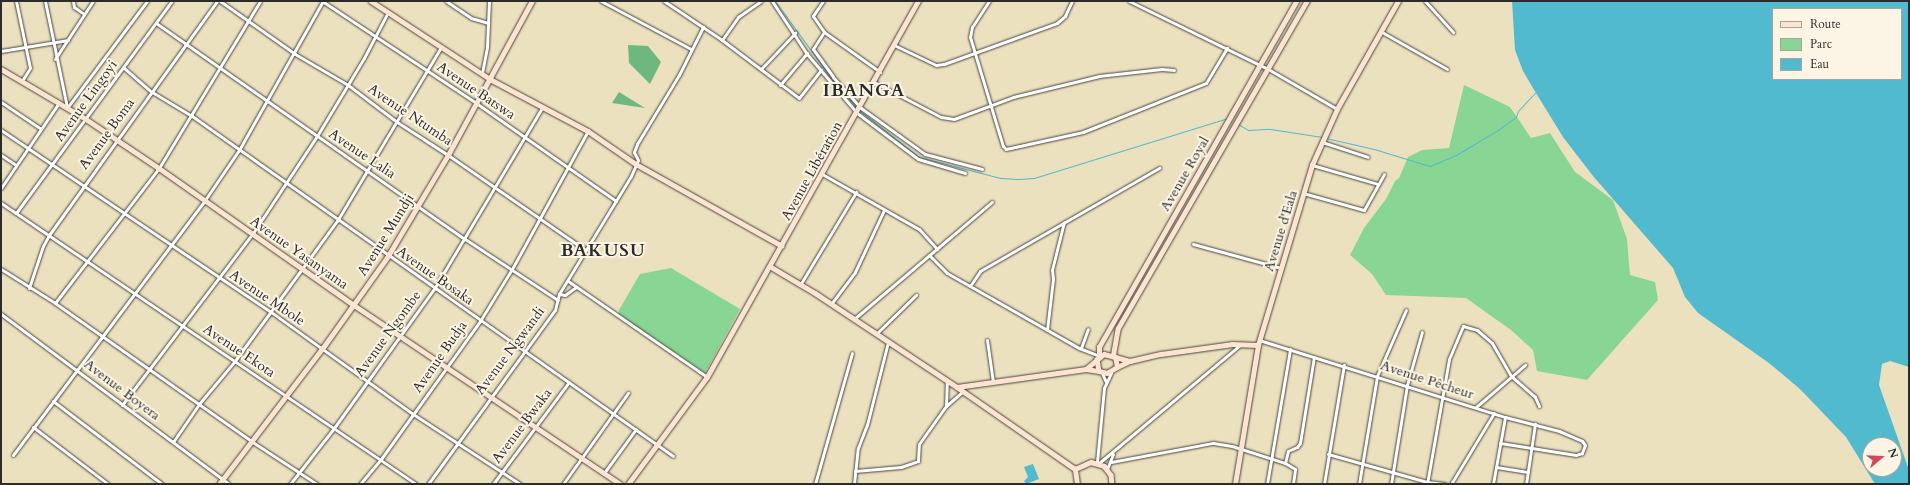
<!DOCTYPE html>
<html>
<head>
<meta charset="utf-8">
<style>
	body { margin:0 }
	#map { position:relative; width:1910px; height:485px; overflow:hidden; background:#ece1bf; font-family:Cardo,serif }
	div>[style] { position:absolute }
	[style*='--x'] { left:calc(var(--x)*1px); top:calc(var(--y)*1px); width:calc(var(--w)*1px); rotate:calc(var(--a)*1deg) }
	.green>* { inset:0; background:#89d694 }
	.forest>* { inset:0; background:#6eb77e }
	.water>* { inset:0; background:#51bace }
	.stream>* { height:1px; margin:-0.5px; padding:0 0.5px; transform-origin:0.5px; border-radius:0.5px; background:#51bace }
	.roads { filter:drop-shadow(0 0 1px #484641) drop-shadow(0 0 1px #484641) }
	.street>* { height:3px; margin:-1.5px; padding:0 1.5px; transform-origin:1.5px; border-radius:1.5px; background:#fff }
	.secondary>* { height:4.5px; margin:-2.25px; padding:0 2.25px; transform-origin:2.25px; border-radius:2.25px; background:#fde4d0 }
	span { translate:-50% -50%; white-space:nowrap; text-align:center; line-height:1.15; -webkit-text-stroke:4px #fcf5e5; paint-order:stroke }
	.street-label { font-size:14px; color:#2b2b2b }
	.district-label { font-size:18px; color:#2b2b2b; font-weight:700; letter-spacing:1px }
	.frame { position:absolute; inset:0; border:2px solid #2b2b2b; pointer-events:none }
	.legend { position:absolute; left:1772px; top:8px; width:130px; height:72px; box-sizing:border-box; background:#fcf5e5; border:1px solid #a8a49b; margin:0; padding:5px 7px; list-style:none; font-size:12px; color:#2b2b2b }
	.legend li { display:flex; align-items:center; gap:8px; height:20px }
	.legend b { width:20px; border:1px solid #a8a49b }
	.north { position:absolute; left:1862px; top:437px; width:40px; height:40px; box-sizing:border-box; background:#fcf5e5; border:1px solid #a8a49b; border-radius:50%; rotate:71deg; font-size:11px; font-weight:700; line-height:16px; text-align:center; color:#2b2b2b }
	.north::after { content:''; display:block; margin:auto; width:14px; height:18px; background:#d1495b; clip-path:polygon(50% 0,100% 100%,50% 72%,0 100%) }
</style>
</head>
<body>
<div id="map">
	<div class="green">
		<div style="clip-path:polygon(1464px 85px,1510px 107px,1531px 138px,1550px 133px,1575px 172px,1613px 200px,1627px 239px,1630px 275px,1655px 282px,1658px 300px,1587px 380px,1537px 371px,1533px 350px,1511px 330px,1466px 298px,1386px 295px,1372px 274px,1350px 255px,1364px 228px,1386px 199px,1395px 181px,1399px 178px,1408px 157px,1422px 150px,1449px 148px)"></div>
		<div style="clip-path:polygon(671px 268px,740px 309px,705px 373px,619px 315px,619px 310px,640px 274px)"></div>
	</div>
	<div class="forest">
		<div style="clip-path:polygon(628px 45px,648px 46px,661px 62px,650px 84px,629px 63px)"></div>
		<div style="clip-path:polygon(619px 92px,645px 108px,612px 103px)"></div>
	</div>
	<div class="water">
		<div style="clip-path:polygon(evenodd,1512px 1px,1909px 1px,1909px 367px,1890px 361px,1882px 364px,1879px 385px,1909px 470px,1909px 484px,1875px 484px,1846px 437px,1800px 389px,1769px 363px,1698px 313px,1685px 297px,1673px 268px,1593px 176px,1563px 137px,1536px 93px,1523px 71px,1515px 50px,1512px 1px,1773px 9px,1901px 9px,1901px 79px,1773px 79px,1773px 9px,1512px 1px,1870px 445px,1894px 445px,1894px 469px,1870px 469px,1870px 445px)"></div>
		<div style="clip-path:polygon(1033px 464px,1039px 479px,1026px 484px,1024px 481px,1028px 477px,1024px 467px)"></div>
	</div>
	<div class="stream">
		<div style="--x:775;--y:1;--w:92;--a:53.9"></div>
		<div style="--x:834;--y:80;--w:35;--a:51"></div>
		<div style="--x:860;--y:111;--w:75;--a:37.9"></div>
		<div style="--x:919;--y:157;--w:84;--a:14.5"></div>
		<div style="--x:1000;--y:178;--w:18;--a:3"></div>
		<div style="--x:1018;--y:179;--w:16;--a:-4"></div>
		<div style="--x:1034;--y:178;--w:203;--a:-17.2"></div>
		<div style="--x:1238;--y:124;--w:12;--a:31"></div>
		<div style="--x:1248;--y:130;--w:22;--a:-3"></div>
		<div style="--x:1270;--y:129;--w:53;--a:8.7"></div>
		<div style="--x:1326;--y:138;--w:49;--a:12.9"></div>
		<div style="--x:1374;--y:149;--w:59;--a:16.9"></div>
		<div style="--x:1430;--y:166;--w:28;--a:-23"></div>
		<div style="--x:1456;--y:155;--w:49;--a:-30.8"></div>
		<div style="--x:1498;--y:130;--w:22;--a:-36"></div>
		<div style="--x:1516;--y:117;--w:6;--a:-72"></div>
		<div style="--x:1518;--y:111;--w:25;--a:-47"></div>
	</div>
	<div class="roads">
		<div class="street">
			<div style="--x:16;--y:1;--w:68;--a:78.2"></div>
			<div style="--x:30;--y:68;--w:15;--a:122"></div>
			<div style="--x:45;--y:1;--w:108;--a:78.3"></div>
			<div style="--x:73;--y:1;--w:6;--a:81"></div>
			<div style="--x:74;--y:7;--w:12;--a:35"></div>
			<div style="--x:220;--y:1;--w:92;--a:35.2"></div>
			<div style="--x:295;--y:54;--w:61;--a:30.3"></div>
			<div style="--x:348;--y:85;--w:61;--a:37.1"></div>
			<div style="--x:397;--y:122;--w:61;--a:32.9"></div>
			<div style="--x:448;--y:155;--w:167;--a:34.7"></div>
			<div style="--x:322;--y:1;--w:185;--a:33.5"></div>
			<div style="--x:476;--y:103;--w:171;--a:35"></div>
			<div style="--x:446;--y:1;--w:30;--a:34"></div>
			<div style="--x:471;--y:18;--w:18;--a:16"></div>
			<div style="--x:601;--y:1;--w:102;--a:28.1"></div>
			<div style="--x:664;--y:1;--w:70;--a:33.9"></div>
			<div style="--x:722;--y:40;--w:96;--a:37"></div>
			<div style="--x:799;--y:98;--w:36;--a:-52"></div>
			<div style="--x:772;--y:1;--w:64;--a:56.6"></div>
			<div style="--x:807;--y:54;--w:77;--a:49.7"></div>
			<div style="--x:857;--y:113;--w:76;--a:37"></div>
			<div style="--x:918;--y:159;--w:49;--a:16.6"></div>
			<div style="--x:823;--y:1;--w:18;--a:124"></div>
			<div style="--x:813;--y:16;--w:19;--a:55"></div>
			<div style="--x:824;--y:32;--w:69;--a:35.5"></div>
			<div style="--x:989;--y:1;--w:31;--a:123"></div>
			<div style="--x:972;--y:27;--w:10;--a:101"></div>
			<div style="--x:970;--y:37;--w:114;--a:73.2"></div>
			<div style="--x:1003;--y:146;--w:4;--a:45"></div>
			<div style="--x:1006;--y:149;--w:79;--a:-12.4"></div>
			<div style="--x:1083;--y:132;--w:132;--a:-21.7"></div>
			<div style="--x:1206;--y:83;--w:41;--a:-59"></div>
			<div style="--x:1129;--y:1;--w:155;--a:26.1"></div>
			<div style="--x:1268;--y:69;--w:80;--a:30.1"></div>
			<div style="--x:1425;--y:1;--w:42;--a:47.9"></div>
			<div style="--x:156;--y:23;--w:377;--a:35"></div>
			<div style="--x:465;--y:239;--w:111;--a:33.3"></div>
			<div style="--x:1380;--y:31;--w:77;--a:29.6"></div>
			<div style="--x:824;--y:32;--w:20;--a:123"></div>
			<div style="--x:813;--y:49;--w:34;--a:54"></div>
			<div style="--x:833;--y:77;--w:42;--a:47.9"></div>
			<div style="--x:861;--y:108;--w:79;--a:35.7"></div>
			<div style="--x:925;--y:154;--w:59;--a:14.7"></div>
			<div style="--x:722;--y:40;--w:28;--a:-55"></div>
			<div style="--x:738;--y:17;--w:28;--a:-35"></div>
			<div style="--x:894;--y:45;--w:47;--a:25.5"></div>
			<div style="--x:936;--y:65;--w:8;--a:-7"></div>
			<div style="--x:944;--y:64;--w:120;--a:-19.9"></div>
			<div style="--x:1057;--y:23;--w:11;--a:-41"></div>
			<div style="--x:1065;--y:16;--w:17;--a:-65"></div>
			<div style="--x:1;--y:51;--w:68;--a:-9.3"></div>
			<div style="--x:55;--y:59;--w:69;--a:-56.8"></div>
			<div style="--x:124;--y:68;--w:37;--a:41"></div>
			<div style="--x:152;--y:92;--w:47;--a:31"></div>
			<div style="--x:192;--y:116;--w:589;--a:35.25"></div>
			<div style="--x:761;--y:69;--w:50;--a:-46.6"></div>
			<div style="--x:482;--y:73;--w:26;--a:-79"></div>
			<div style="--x:487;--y:47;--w:46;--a:-87.5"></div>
			<div style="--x:874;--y:82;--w:76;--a:27.6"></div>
			<div style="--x:941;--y:117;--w:13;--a:9"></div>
			<div style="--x:954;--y:119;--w:63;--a:-20.4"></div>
			<div style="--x:1013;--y:97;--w:89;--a:-13.7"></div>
			<div style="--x:1099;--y:76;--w:63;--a:-6.3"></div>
			<div style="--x:1162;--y:69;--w:12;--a:5"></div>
			<div style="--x:780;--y:85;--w:42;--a:-49.8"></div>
			<div style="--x:1;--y:102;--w:48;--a:34"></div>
			<div style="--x:67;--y:108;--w:134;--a:-53.2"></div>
			<div style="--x:1;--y:130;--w:326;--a:34"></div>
			<div style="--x:271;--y:312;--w:175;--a:35.7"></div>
			<div style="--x:413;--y:414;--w:128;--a:33.2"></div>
			<div style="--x:1322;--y:142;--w:48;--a:18.1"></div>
			<div style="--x:1;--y:155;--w:18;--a:34"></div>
			<div style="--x:1312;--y:165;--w:69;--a:16.1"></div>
			<div style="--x:822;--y:174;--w:112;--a:29.6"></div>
			<div style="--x:919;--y:229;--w:27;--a:48"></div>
			<div style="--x:1;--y:188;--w:102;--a:-55.8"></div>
			<div style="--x:1303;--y:193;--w:63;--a:15.6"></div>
			<div style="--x:1364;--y:210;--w:41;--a:-60.9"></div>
			<div style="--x:1;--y:203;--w:501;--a:34.1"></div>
			<div style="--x:16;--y:213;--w:263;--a:-53.7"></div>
			<div style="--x:1193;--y:244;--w:91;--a:15.3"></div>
			<div style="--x:929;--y:255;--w:25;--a:45"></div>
			<div style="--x:947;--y:273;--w:152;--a:29.6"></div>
			<div style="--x:1079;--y:348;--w:19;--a:21"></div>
			<div style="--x:1;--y:269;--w:64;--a:32.2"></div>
			<div style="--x:55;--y:303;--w:240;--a:35.1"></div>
			<div style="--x:251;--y:441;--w:79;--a:33.1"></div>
			<div style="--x:568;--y:281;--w:169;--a:34.6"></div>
			<div style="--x:800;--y:285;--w:109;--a:-58.9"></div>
			<div style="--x:970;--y:286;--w:18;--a:-56"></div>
			<div style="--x:980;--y:271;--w:207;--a:-29.9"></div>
			<div style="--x:29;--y:288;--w:44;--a:-71.6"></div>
			<div style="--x:43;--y:246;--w:13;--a:-61"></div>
			<div style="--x:49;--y:235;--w:288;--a:-54.3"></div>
			<div style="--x:559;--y:294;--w:6;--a:9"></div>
			<div style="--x:565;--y:295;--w:14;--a:-36"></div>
			<div style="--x:55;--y:303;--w:170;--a:-52.4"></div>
			<div style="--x:159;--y:168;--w:195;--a:-58.8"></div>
			<div style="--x:831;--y:304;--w:40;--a:-53"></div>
			<div style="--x:855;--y:272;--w:68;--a:-64.9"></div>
			<div style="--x:1;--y:314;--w:284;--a:36.7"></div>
			<div style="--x:854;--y:319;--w:181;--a:-40.3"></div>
			<div style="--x:1047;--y:330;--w:51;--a:-83.3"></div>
			<div style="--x:1053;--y:279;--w:9;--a:-96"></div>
			<div style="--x:1052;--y:270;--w:49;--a:-76"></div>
			<div style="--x:876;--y:334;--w:56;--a:-44.3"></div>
			<div style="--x:987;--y:340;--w:42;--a:81.9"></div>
			<div style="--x:1259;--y:340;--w:258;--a:17.4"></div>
			<div style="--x:1505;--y:417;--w:56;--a:14.5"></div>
			<div style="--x:1559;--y:431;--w:25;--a:23"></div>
			<div style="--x:1582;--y:441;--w:5;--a:53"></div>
			<div style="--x:1585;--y:445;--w:9;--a:111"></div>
			<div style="--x:1582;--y:453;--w:6;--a:162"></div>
			<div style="--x:1576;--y:455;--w:77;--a:-171"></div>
			<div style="--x:1081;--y:348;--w:20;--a:-70"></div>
			<div style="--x:1102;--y:373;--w:10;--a:66"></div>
			<div style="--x:53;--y:401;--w:137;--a:37.3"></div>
			<div style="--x:122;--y:405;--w:216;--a:-52.7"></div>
			<div style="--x:253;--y:233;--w:116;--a:-56.6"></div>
			<div style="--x:317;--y:136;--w:91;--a:-58.9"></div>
			<div style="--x:364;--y:58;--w:52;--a:-62.4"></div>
			<div style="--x:946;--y:406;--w:26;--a:-88"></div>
			<div style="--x:1476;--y:407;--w:65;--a:-40.6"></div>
			<div style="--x:33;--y:427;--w:94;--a:37.2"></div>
			<div style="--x:173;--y:442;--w:46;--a:-55.6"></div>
			<div style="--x:199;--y:404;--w:55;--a:-50.2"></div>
			<div style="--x:234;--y:362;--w:175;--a:-53.9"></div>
			<div style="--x:337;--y:221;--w:203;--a:-59.1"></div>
			<div style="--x:1328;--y:454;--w:103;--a:15.8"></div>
			<div style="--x:1427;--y:482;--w:18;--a:6"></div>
			<div style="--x:13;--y:455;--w:319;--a:-53"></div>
			<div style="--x:205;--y:200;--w:60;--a:-55.8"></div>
			<div style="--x:239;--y:150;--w:171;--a:-60.6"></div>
			<div style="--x:1097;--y:462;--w:74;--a:-84.6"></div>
			<div style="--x:1104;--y:388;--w:17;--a:-65"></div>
			<div style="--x:1111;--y:462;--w:104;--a:-10.6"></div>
			<div style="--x:1213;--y:443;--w:19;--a:9"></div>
			<div style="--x:1232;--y:446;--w:56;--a:17.8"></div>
			<div style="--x:1099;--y:463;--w:184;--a:-39.9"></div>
			<div style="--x:1496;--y:467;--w:32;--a:9"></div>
			<div style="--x:1107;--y:469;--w:16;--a:-68"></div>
			<div style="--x:855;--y:471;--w:46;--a:-5"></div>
			<div style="--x:901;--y:467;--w:18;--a:-19"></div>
			<div style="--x:918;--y:461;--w:17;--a:-87"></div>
			<div style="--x:919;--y:444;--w:47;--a:-54.6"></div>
			<div style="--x:946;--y:406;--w:23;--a:-41"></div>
			<div style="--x:604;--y:473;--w:54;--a:-54"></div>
			<div style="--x:290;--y:484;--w:71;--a:-51.8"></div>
			<div style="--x:334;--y:428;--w:171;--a:-54.3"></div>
			<div style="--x:434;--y:289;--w:211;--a:-59.2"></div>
			<div style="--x:360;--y:484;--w:33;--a:-50"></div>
			<div style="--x:381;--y:459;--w:170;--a:-54.3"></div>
			<div style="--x:480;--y:321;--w:61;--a:-58.4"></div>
			<div style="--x:512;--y:269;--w:158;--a:-61.2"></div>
			<div style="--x:428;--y:484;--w:215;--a:-53.9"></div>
			<div style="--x:555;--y:310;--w:16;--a:-76"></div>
			<div style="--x:559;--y:294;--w:138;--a:-58.6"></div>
			<div style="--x:631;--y:176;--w:17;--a:-66"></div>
			<div style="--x:638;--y:160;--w:9;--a:-117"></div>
			<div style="--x:634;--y:152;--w:9;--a:-69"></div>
			<div style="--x:637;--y:144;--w:81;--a:-58.7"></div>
			<div style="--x:679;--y:75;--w:54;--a:-63.4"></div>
			<div style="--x:493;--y:484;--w:127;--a:-53.3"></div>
			<div style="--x:563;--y:484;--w:112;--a:-54.5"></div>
			<div style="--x:815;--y:484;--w:136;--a:-74.2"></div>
			<div style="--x:854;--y:484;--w:36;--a:-84"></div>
			<div style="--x:858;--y:448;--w:25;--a:-69"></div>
			<div style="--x:867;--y:425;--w:86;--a:-75.8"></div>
			<div style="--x:1267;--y:484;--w:137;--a:-80.3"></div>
			<div style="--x:1293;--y:484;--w:15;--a:-82"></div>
			<div style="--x:1295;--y:469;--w:12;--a:-149"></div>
			<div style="--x:1285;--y:463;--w:12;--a:-76"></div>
			<div style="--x:1288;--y:451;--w:10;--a:-24"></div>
			<div style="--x:1297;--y:447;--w:5;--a:-53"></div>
			<div style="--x:1300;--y:443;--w:87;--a:-80.8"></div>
			<div style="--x:1324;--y:484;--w:121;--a:-80.5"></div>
			<div style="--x:1359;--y:484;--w:109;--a:-80.5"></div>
			<div style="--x:1377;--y:376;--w:72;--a:-66.3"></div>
			<div style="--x:1391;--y:484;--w:100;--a:-80.8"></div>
			<div style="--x:1407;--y:385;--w:55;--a:-74.2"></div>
			<div style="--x:1427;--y:484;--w:127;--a:-80"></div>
			<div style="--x:1449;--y:359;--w:36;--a:-67"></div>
			<div style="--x:1463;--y:326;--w:15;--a:16"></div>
			<div style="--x:1477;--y:330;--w:20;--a:41"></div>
			<div style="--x:1492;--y:343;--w:38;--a:60"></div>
			<div style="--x:1511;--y:376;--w:32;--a:41"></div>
			<div style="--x:1535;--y:397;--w:10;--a:66"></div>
			<div style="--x:1451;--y:484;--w:83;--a:-58.8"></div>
			<div style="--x:1493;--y:484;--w:68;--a:-79.8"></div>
			<div style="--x:1526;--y:484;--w:61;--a:-81.5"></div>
		</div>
		<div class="secondary">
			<div style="--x:371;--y:1;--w:142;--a:33.2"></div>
			<div style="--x:490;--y:79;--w:111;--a:28"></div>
			<div style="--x:588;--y:131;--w:58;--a:34.5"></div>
			<div style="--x:636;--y:164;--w:167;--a:29.3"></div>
			<div style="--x:1;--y:69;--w:99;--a:30.5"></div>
			<div style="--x:86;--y:119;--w:88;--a:33.9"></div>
			<div style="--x:159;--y:168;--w:238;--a:35.1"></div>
			<div style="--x:354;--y:305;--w:321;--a:33.9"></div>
			<div style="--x:771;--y:267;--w:51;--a:30.6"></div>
			<div style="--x:815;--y:293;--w:170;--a:33.5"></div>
			<div style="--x:957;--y:387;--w:144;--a:34.8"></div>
			<div style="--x:1113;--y:355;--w:27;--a:-80"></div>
			<div style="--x:1118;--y:328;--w:378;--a:-60"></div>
			<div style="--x:1099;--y:358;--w:11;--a:-90"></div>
			<div style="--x:1099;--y:347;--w:398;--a:-60.3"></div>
			<div style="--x:1097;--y:359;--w:12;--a:81"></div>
			<div style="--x:1099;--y:371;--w:8;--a:14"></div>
			<div style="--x:1107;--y:373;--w:12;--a:-31"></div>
			<div style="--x:1117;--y:367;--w:10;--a:-101"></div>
			<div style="--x:1117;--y:367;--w:14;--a:-25"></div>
			<div style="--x:1130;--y:361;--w:32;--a:-13"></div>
			<div style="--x:1161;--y:354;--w:72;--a:-8"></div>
			<div style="--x:1232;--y:344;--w:26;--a:2"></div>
			<div style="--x:1086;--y:369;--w:23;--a:-40"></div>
			<div style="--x:1104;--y:354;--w:27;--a:15"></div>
			<div style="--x:957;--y:387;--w:130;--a:-7.9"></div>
			<div style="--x:1086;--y:369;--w:13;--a:9"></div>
			<div style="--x:219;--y:484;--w:170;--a:-52.7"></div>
			<div style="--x:322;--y:349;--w:114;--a:-54.6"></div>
			<div style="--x:388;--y:256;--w:117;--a:-59.3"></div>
			<div style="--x:448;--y:155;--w:175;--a:-61.4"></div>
			<div style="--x:628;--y:484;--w:133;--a:-53.6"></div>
			<div style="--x:707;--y:377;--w:431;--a:-60.7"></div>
			<div style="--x:1077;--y:484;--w:15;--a:-98"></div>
			<div style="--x:1075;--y:469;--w:17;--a:-24"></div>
			<div style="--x:1091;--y:462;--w:14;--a:17"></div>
			<div style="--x:1104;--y:466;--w:11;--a:52"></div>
			<div style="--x:1111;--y:475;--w:9;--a:84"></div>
			<div style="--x:1235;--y:484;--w:141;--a:-80.6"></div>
			<div style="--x:1258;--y:345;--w:188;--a:-73.3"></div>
			<div style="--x:1312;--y:165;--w:61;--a:-65.9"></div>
			<div style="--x:1337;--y:109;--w:124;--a:-60.5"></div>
		</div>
	</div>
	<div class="street-label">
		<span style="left:476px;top:91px;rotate:34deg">Avenue Batswa</span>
		<span style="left:86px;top:101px;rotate:-54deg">Avenue Lingoyi</span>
		<span style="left:410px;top:115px;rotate:34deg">Avenue Ntumba</span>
		<span style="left:107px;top:134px;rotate:-54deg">Avenue Boma</span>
		<span style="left:362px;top:154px;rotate:34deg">Avenue Lalia</span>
		<span style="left:812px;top:171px;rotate:-61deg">Avenue Libération</span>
		<span style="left:1185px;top:174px;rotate:-60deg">Avenue Royal</span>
		<span style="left:1281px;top:231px;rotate:-73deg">Avenue d'Eala</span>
		<span style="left:386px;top:235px;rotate:-58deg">Avenue Mundji</span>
		<span style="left:299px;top:253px;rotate:35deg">Avenue Yasanyama</span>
		<span style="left:435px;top:276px;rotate:35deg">Avenue Bosaka</span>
		<span style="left:267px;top:298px;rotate:34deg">Avenue Mbole</span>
		<span style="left:388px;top:334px;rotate:-54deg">Avenue Ngombe</span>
		<span style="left:239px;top:351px;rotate:34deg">Avenue Ekota</span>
		<span style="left:510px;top:351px;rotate:-53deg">Avenue Ngwandi</span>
		<span style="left:440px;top:357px;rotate:-55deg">Avenue Budja</span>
		<span style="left:1427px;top:380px;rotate:18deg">Avenue Pêcheur</span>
		<span style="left:122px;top:390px;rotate:37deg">Avenue Boyera</span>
		<span style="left:522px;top:426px;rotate:-53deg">Avenue Bwaka</span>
	</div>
	<div class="district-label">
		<span style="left:864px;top:91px">IBANGA</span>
		<span style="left:603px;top:251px">BAKUSU</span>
	</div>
	<div class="frame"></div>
	<ul class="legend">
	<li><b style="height:5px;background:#fde4d0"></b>Route</li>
	<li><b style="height:11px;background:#89d694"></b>Parc</li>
	<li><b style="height:11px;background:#51bace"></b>Eau</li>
	</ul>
	<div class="north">N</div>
</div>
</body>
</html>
